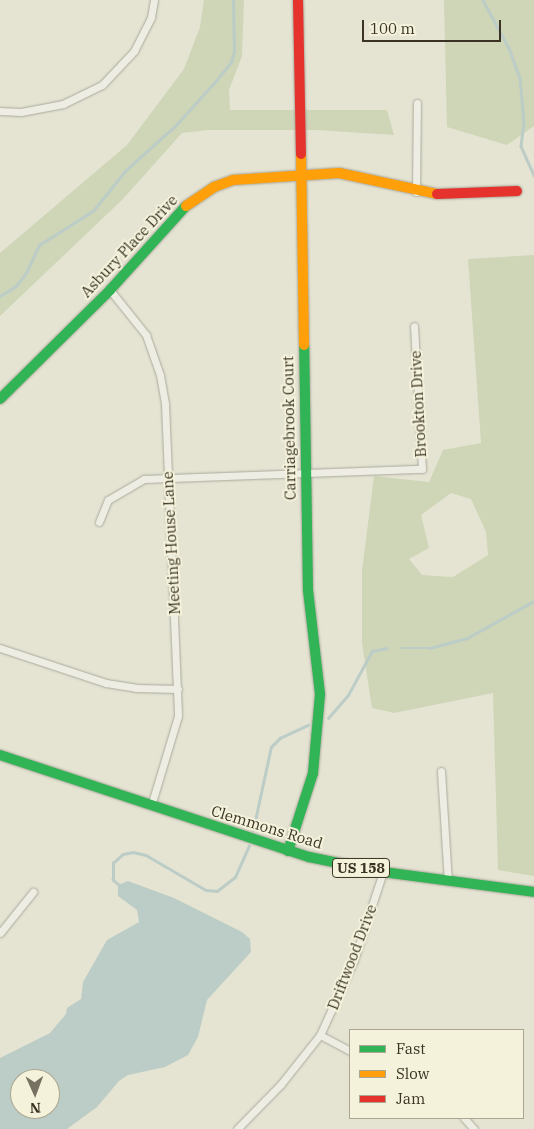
<!DOCTYPE html>
<html>
<head>
<meta charset="utf-8">
<style>
	body { margin:0 }
	#map { position:relative; width:534px; height:1129px; overflow:hidden; background:#e5e4d3; font-family:"IBM Plex Serif",serif }
	div>[style] { position:absolute }
	[style*='--x'] { left:calc(var(--x)*1px); top:calc(var(--y)*1px); width:calc(var(--w)*1px); rotate:calc(var(--a)*1deg) }
	.green>* { inset:0; background:#ced6b7 }
	.water>* { inset:0; background:#bcccc6 }
	.stream>* { height:2.5px; margin:-1.25px; padding:0 1.25px; transform-origin:1.25px; border-radius:1.25px; background:#bcccc6 }
	.roads { filter:drop-shadow(0 0 1px #aba99b) drop-shadow(0 0 1px #aba99b) }
	.street>* { height:7px; margin:-3.5px; padding:0 3.5px; transform-origin:3.5px; border-radius:3.5px; background:#eeede4 }
	.fast>* { height:10px; margin:-5px; padding:0 5px; transform-origin:5px; border-radius:5px; background:#30b455 }
	.slow>* { height:10px; margin:-5px; padding:0 5px; transform-origin:5px; border-radius:5px; background:#ff9f0a }
	.jam>* { height:10px; margin:-5px; padding:0 5px; transform-origin:5px; border-radius:5px; background:#e5322d }
	span { translate:-50% -50%; white-space:nowrap; text-align:center; line-height:1.15; -webkit-text-stroke:4px #f4f2db; paint-order:stroke }
	.shield-label span { padding:1px 4px; background:#f4f2db; border:1px solid; border-radius:4px; -webkit-text-stroke-width:0 }
	.shield-label { font-size:14px; color:#3a3323; font-weight:700 }
	.street-label { font-size:15px; color:#3a3323 }
	.legend { position:absolute; left:349px; top:1029px; width:175px; height:90px; box-sizing:border-box; background:#f4f2db; border:1px solid #aaa691; margin:0; padding:6px 9px; list-style:none; font-size:15px; color:#3a3323 }
	.legend li { display:flex; align-items:center; gap:10px; height:25px }
	.legend b { width:25px; border:1px solid #aaa691 }
	.north { position:absolute; left:10px; top:1069px; width:50px; height:50px; box-sizing:border-box; background:#f4f2db; border:1px solid #aaa691; border-radius:50%; rotate:178deg; font-size:14px; font-weight:700; line-height:20px; text-align:center; color:#3a3323 }
	.north::after { content:''; display:block; margin:auto; width:18px; height:22px; background:#767161; clip-path:polygon(50% 0,100% 100%,50% 72%,0 100%) }
	.scale { position:absolute; left:362px; top:20px; width:139px; height:22px; box-sizing:border-box; border:2px solid #3a3323; border-top:0; padding-left:6px; font-size:15px; line-height:18px; white-space:nowrap; color:#3a3323; -webkit-text-stroke:4px #f4f2db; paint-order:stroke }
</style>
</head>
<body>
<div id="map">
	<div class="green">
		<div style="clip-path:polygon(204px 0,244px 0,242px 56px,229px 90px,230px 110px,387px 110px,394px 135px,316px 130px,208px 130px,182px 133px,122px 200px,0 316px,0 253px,127px 145px,184px 69px,200px 27px)"></div>
		<div style="clip-path:polygon(444px 0,534px 0,534px 126px,507px 145px,447px 127px)"></div>
		<div style="clip-path:polygon(evenodd,534px 255px,534px 876px,498px 870px,493px 693px,394px 713px,372px 708px,362px 643px,362px 571px,374px 476px,429px 482px,443px 450px,481px 443px,468px 259px,534px 255px,451px 493px,471px 499px,486px 532px,488px 555px,453px 577px,422px 575px,409px 559px,429px 548px,421px 515px,451px 493px)"></div>
	</div>
	<div class="water">
		<div style="clip-path:polygon(evenodd,128px 881px,174px 898px,242px 932px,250px 939px,251px 952px,207px 1000px,198px 1037px,188px 1055px,165px 1067px,128px 1075px,119px 1081px,97px 1107px,67px 1129px,0 1129px,0 1058px,50px 1033px,66px 1014px,67px 1008px,81px 999px,83px 982px,107px 940px,139px 922px,137px 910px,118px 896px,118px 885px,128px 881px,20px 1079px,50px 1079px,50px 1109px,20px 1109px,20px 1079px)"></div>
	</div>
	<div class="stream">
		<div style="--x:483;--y:0;--w:55;--a:61.6"></div>
		<div style="--x:509;--y:48;--w:32;--a:70"></div>
		<div style="--x:520;--y:78;--w:44;--a:84.8"></div>
		<div style="--x:524;--y:122;--w:24;--a:97"></div>
		<div style="--x:521;--y:146;--w:32;--a:66"></div>
		<div style="--x:0;--y:296;--w:19;--a:-32"></div>
		<div style="--x:16;--y:286;--w:16;--a:-52"></div>
		<div style="--x:26;--y:273;--w:31;--a:-65"></div>
		<div style="--x:39;--y:245;--w:64;--a:-32.2"></div>
		<div style="--x:93;--y:211;--w:51;--a:-51.3"></div>
		<div style="--x:125;--y:171;--w:69;--a:-42"></div>
		<div style="--x:176;--y:125;--w:58;--a:-47.8"></div>
		<div style="--x:215;--y:82;--w:26;--a:-51"></div>
		<div style="--x:231;--y:62;--w:10;--a:-73"></div>
		<div style="--x:234;--y:52;--w:52;--a:-91.1"></div>
		<div style="--x:402;--y:648;--w:28;--a:0"></div>
		<div style="--x:430;--y:648;--w:38;--a:-15"></div>
		<div style="--x:467;--y:638;--w:77;--a:-28.9"></div>
		<div style="--x:328;--y:718;--w:30;--a:-49"></div>
		<div style="--x:348;--y:695;--w:50;--a:-61.4"></div>
		<div style="--x:372;--y:651;--w:15;--a:-11"></div>
		<div style="--x:253;--y:830;--w:85;--a:-77.8"></div>
		<div style="--x:271;--y:747;--w:13;--a:-45"></div>
		<div style="--x:280;--y:738;--w:31;--a:-25"></div>
		<div style="--x:121;--y:887;--w:11;--a:-139"></div>
		<div style="--x:113;--y:880;--w:17;--a:-90"></div>
		<div style="--x:113;--y:863;--w:13;--a:-42"></div>
		<div style="--x:123;--y:854;--w:10;--a:-11"></div>
		<div style="--x:133;--y:852;--w:13;--a:13"></div>
		<div style="--x:146;--y:855;--w:69;--a:30.3"></div>
		<div style="--x:206;--y:890;--w:11;--a:5"></div>
		<div style="--x:217;--y:891;--w:23;--a:-38"></div>
		<div style="--x:235;--y:877;--w:34;--a:-66"></div>
	</div>
	<div class="roads">
		<div class="street">
			<div style="--x:0;--y:111;--w:21;--a:3"></div>
			<div style="--x:21;--y:112;--w:43;--a:-10.8"></div>
			<div style="--x:63;--y:104;--w:43;--a:-26"></div>
			<div style="--x:102;--y:85;--w:47;--a:-46.7"></div>
			<div style="--x:134;--y:51;--w:38;--a:-63"></div>
			<div style="--x:151;--y:17;--w:17;--a:-80"></div>
			<div style="--x:416;--y:192;--w:89;--a:-89.4"></div>
			<div style="--x:110;--y:290;--w:58;--a:51.3"></div>
			<div style="--x:146;--y:335;--w:42;--a:70.7"></div>
			<div style="--x:160;--y:375;--w:29;--a:80"></div>
			<div style="--x:165;--y:404;--w:312;--a:87.6"></div>
			<div style="--x:178;--y:716;--w:94;--a:106.7"></div>
			<div style="--x:99;--y:522;--w:24;--a:-68"></div>
			<div style="--x:108;--y:500;--w:42;--a:-30.3"></div>
			<div style="--x:144;--y:479;--w:278;--a:-2.1"></div>
			<div style="--x:422;--y:469;--w:143;--a:-93.2"></div>
			<div style="--x:0;--y:648;--w:112;--a:18.3"></div>
			<div style="--x:106;--y:683;--w:30;--a:9"></div>
			<div style="--x:136;--y:688;--w:42;--a:1.4"></div>
			<div style="--x:441;--y:771;--w:110;--a:86.4"></div>
			<div style="--x:0;--y:933;--w:53;--a:-51.2"></div>
			<div style="--x:320;--y:1035;--w:34;--a:28"></div>
			<div style="--x:464;--y:1118;--w:15;--a:48"></div>
			<div style="--x:237;--y:1129;--w:63;--a:-45.6"></div>
			<div style="--x:281;--y:1084;--w:63;--a:-51.5"></div>
			<div style="--x:320;--y:1035;--w:82;--a:-65.6"></div>
			<div style="--x:354;--y:960;--w:93;--a:-71.8"></div>
		</div>
		<div class="fast">
			<div style="--x:0;--y:399;--w:155;--a:-44.7"></div>
			<div style="--x:110;--y:290;--w:113;--a:-47.9"></div>
			<div style="--x:0;--y:755;--w:325;--a:18.3"></div>
			<div style="--x:309;--y:857;--w:76;--a:11.5"></div>
			<div style="--x:383;--y:872;--w:152;--a:7.5"></div>
			<div style="--x:288;--y:851;--w:82;--a:-72.2"></div>
			<div style="--x:313;--y:773;--w:79;--a:-84.9"></div>
			<div style="--x:320;--y:694;--w:105;--a:-96.6"></div>
			<div style="--x:308;--y:590;--w:245;--a:-90.9"></div>
		</div>
		<div class="slow">
			<div style="--x:301;--y:154;--w:191;--a:89.1"></div>
			<div style="--x:186;--y:206;--w:34;--a:-34"></div>
			<div style="--x:214;--y:187;--w:20;--a:-20"></div>
			<div style="--x:233;--y:180;--w:106;--a:-3.8"></div>
			<div style="--x:339;--y:173;--w:100;--a:12.1"></div>
		</div>
		<div class="jam">
			<div style="--x:298;--y:0;--w:154;--a:88.9"></div>
			<div style="--x:437;--y:194;--w:80;--a:-2.1"></div>
		</div>
	</div>
	<div class="shield-label">
		<span style="left:361px;top:868px">US 158</span>
	</div>
	<div class="street-label">
		<span style="left:129px;top:246px;rotate:-47deg">Asbury Place Drive</span>
		<span style="left:418px;top:404px;rotate:-93deg">Brookton Drive</span>
		<span style="left:289px;top:428px;rotate:-91deg">Carriagebrook Court</span>
		<span style="left:171px;top:543px;rotate:-93deg">Meeting House Lane</span>
		<span style="left:267px;top:827px;rotate:17deg">Clemmons Road</span>
		<span style="left:352px;top:957px;rotate:-69deg">Driftwood Drive</span>
	</div>
	<ul class="legend">
	<li><b style="height:6px;background:#30b455"></b>Fast</li>
	<li><b style="height:6px;background:#ff9f0a"></b>Slow</li>
	<li><b style="height:6px;background:#e5322d"></b>Jam</li>
	</ul>
	<div class="north">N</div>
	<div class="scale">100 m</div>
</div>
</body>
</html>
